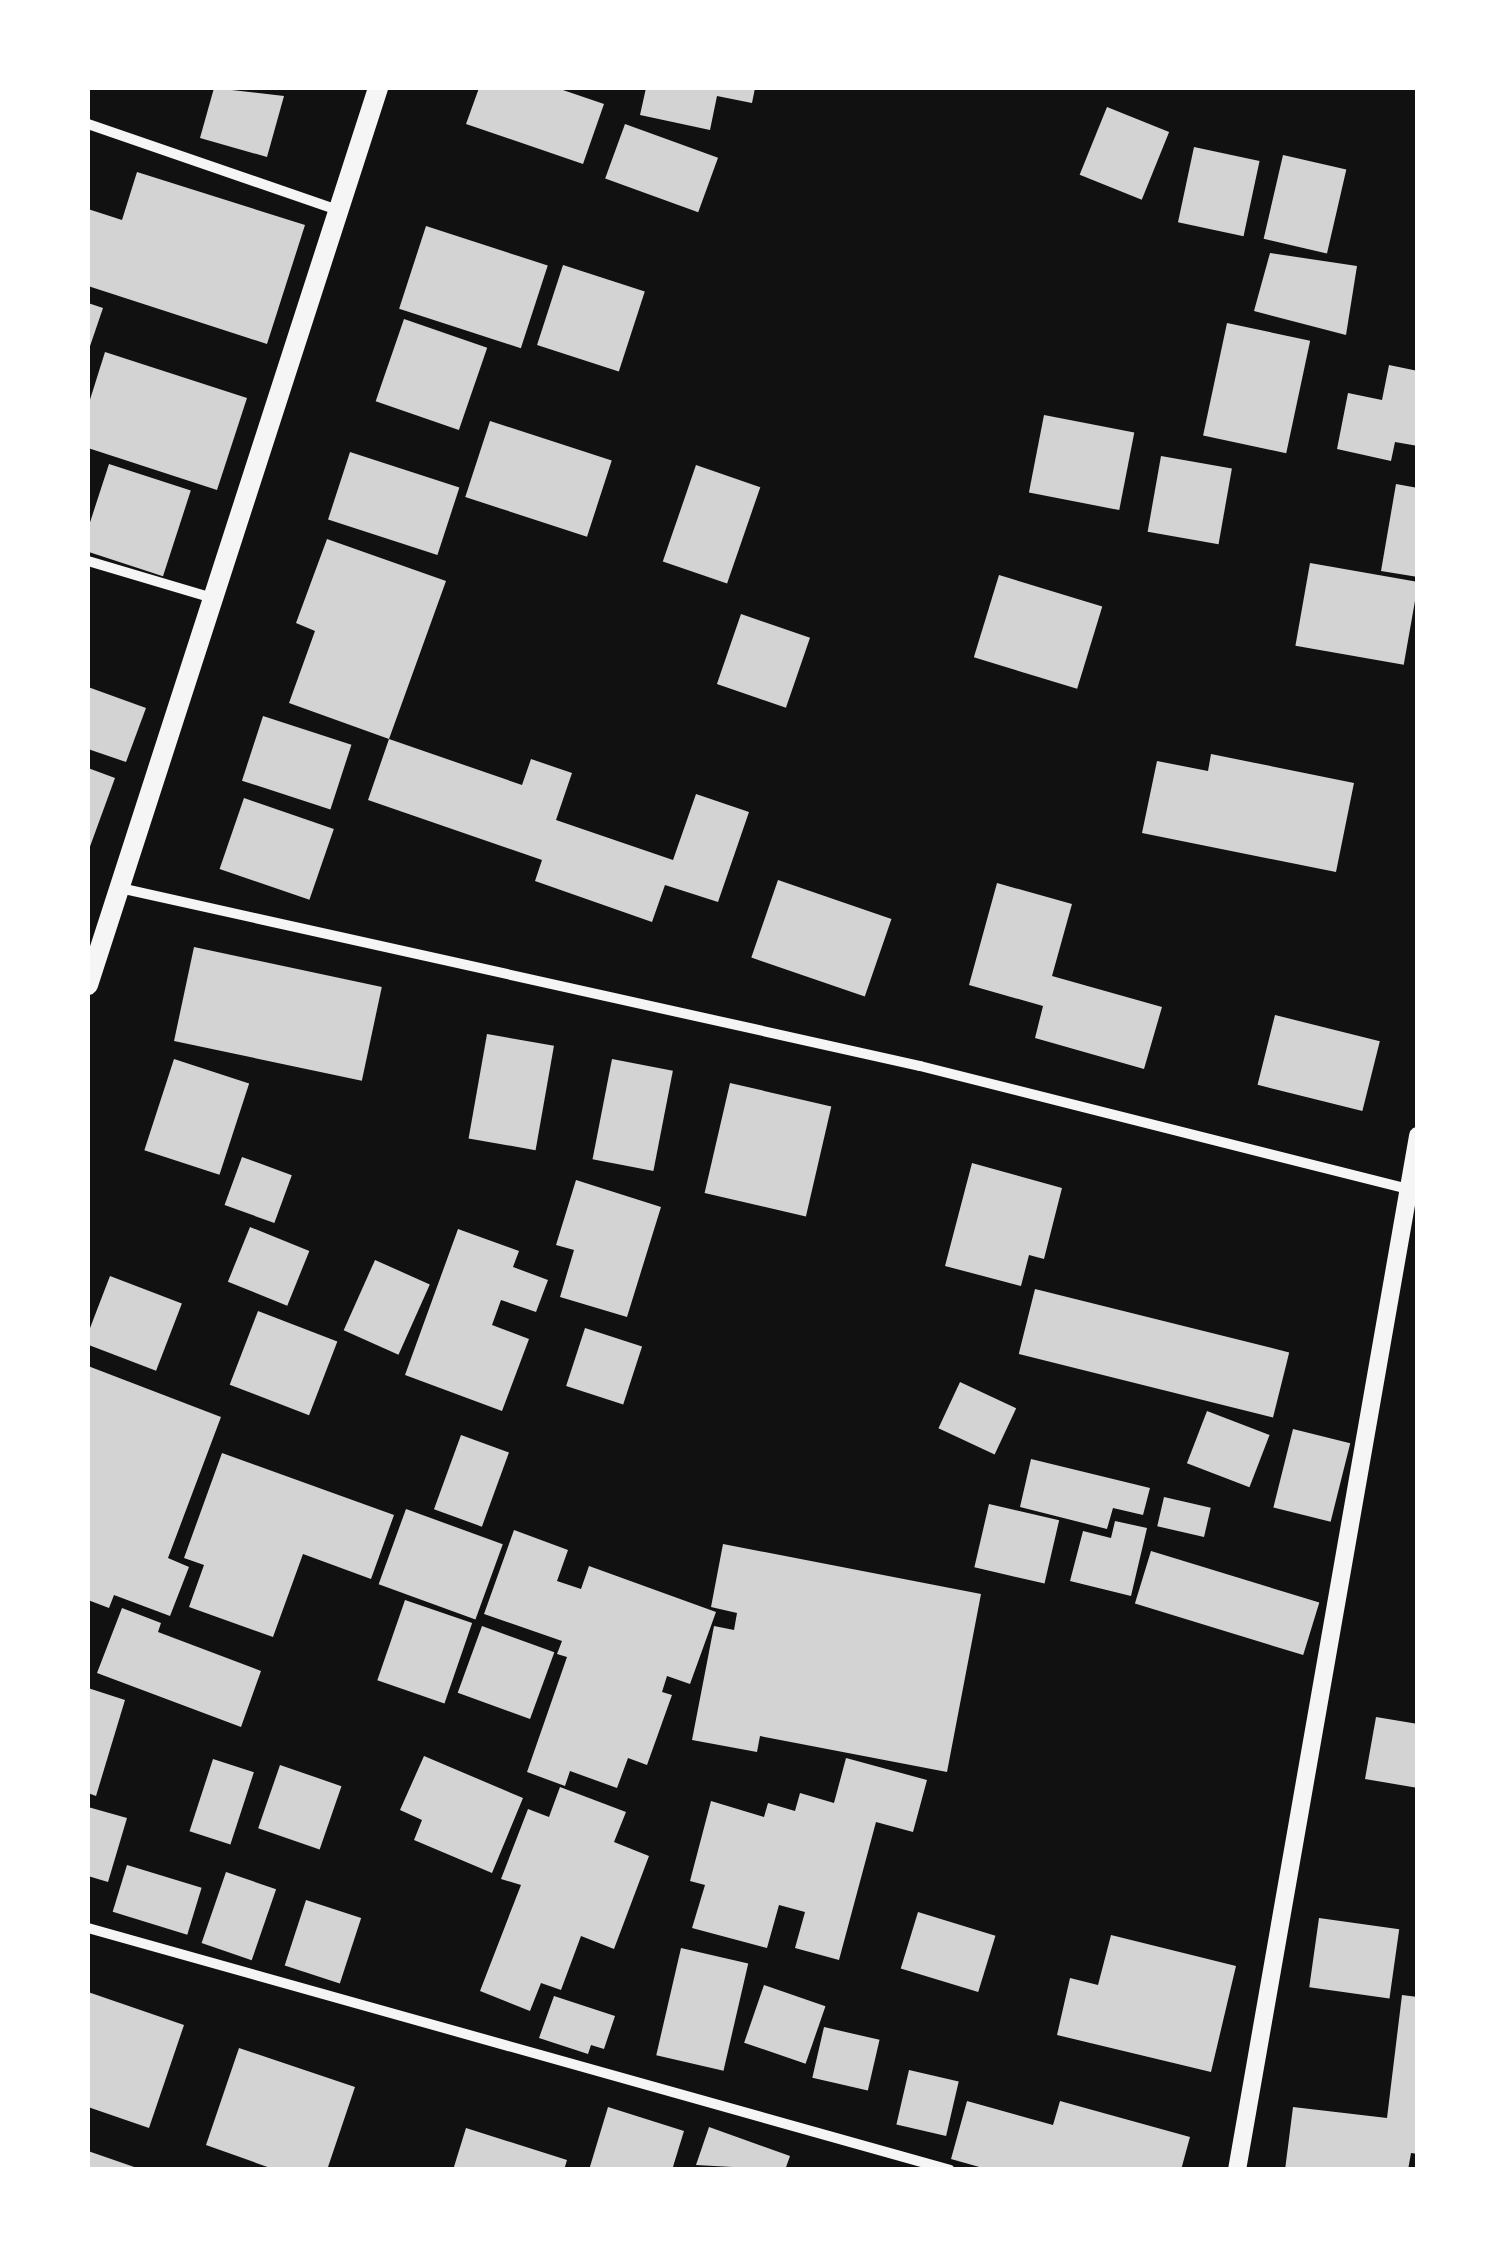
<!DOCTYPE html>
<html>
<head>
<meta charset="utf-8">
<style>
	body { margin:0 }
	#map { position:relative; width:1505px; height:2257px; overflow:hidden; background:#111; font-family:"Space Grotesk",sans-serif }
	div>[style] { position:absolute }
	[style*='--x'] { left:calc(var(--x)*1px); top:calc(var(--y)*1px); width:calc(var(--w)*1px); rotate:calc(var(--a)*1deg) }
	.building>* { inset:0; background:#d3d3d3; transform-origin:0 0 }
	.minor>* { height:10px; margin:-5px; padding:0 5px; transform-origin:5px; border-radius:5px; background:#f5f5f5 }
	.tertiary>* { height:18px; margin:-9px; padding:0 9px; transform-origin:9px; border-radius:9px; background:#f5f5f5 }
	.secondary>* { height:20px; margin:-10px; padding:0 10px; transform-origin:10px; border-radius:10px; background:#f5f5f5 }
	span { translate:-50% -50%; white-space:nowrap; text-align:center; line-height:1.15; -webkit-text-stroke:9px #fff; paint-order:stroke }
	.frame { position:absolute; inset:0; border:90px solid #fff; pointer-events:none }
</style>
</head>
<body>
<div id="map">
	<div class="building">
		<div style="clip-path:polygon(214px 88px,284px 96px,267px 157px,200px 138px)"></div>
		<div style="clip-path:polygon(479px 88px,557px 88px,604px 104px,583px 164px,466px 124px)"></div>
		<div style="clip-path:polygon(646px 88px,755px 88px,752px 103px,717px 96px,710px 130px,640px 115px)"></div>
		<div style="left:1107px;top:107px;width:67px;height:73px;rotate:22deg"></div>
		<div style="left:625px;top:124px;width:99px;height:58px;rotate:20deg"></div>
		<div style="left:1194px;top:147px;width:67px;height:77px;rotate:12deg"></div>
		<div style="left:1283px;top:155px;width:65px;height:86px;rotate:13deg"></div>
		<div style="clip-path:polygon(137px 172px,305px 225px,267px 344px,88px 286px,88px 209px,122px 220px)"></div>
		<div style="left:426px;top:226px;width:128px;height:87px;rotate:18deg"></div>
		<div style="clip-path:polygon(1270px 253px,1357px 266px,1346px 335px,1254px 311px)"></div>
		<div style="left:563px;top:265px;width:86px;height:84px;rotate:18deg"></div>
		<div style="clip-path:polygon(88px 303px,103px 308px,88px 352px)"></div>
		<div style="left:404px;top:319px;width:88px;height:87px;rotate:19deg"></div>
		<div style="left:1227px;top:323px;width:85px;height:115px;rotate:12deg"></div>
		<div style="clip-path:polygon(105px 352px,247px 398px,217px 490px,88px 448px,88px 406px)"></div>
		<div style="clip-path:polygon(1389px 365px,1418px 371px,1418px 446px,1395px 442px,1391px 461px,1337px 449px,1348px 393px,1382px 400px)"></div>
		<div style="left:1044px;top:415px;width:92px;height:79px;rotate:11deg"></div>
		<div style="left:490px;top:421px;width:128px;height:80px;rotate:18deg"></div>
		<div style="left:350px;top:452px;width:115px;height:71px;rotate:18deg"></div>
		<div style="left:1161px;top:456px;width:72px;height:77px;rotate:10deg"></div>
		<div style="left:109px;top:464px;width:86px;height:90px;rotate:18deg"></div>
		<div style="left:696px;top:465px;width:68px;height:102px;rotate:19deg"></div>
		<div style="clip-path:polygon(1396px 484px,1418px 488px,1418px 577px,1381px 571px)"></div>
		<div style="clip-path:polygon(327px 539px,446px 581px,389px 739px,522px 785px,531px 759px,572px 773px,556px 820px,673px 860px,696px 794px,749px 812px,718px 902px,665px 885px,652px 922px,535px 881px,542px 860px,368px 800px,389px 739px,289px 703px,315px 631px,296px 623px)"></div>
		<div style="left:1310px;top:563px;width:110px;height:84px;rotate:10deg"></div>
		<div style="left:999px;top:575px;width:108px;height:86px;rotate:17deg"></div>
		<div style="left:741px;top:614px;width:73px;height:74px;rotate:19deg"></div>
		<div style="clip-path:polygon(88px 687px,146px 708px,126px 762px,88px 749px)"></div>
		<div style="left:263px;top:716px;width:93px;height:68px;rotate:18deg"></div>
		<div style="clip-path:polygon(1211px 754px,1354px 783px,1336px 872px,1142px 833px,1157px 761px,1208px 771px)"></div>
		<div style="clip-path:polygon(88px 768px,115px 778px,88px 852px)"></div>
		<div style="left:244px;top:798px;width:95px;height:75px;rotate:19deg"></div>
		<div style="left:778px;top:880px;width:120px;height:82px;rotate:19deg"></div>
		<div style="clip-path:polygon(997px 883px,1072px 904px,1052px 976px,1162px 1007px,1144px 1069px,1035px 1038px,1043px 1006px,969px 985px)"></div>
		<div style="left:194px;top:947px;width:192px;height:96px;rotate:12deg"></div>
		<div style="left:1275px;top:1015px;width:108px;height:72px;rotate:14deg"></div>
		<div style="left:487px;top:1034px;width:68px;height:106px;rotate:10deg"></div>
		<div style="left:174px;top:1059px;width:79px;height:96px;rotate:18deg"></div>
		<div style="left:612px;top:1059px;width:62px;height:102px;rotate:11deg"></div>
		<div style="left:730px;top:1083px;width:104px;height:113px;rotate:13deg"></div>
		<div style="left:242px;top:1157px;width:53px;height:51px;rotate:20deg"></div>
		<div style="clip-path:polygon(972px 1163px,1062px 1188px,1044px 1259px,1029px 1255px,1021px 1286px,945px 1266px)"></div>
		<div style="clip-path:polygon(576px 1180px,661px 1207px,627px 1317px,560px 1297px,574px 1250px,556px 1245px)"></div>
		<div style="left:250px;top:1227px;width:64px;height:59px;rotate:22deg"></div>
		<div style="clip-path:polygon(458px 1229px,519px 1251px,513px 1267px,548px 1280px,536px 1312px,501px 1300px,492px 1325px,529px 1339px,502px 1411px,405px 1375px)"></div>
		<div style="left:375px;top:1260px;width:60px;height:77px;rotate:24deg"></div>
		<div style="left:110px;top:1276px;width:77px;height:72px;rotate:21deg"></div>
		<div style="left:1035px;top:1289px;width:262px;height:67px;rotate:14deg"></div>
		<div style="left:258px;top:1311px;width:85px;height:79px;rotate:21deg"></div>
		<div style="left:585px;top:1328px;width:60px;height:61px;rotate:18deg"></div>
		<div style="clip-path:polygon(88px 1366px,221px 1417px,168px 1558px,189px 1567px,170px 1616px,114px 1595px,109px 1608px,88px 1600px)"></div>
		<div style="left:960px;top:1382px;width:62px;height:51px;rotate:25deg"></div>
		<div style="left:1207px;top:1411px;width:67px;height:56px;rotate:21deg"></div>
		<div style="left:1293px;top:1429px;width:59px;height:81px;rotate:14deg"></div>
		<div style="left:461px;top:1435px;width:51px;height:79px;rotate:20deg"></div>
		<div style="clip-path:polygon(222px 1453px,394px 1515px,371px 1579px,303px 1554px,273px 1637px,189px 1607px,204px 1565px,184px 1558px)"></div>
		<div style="clip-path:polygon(1031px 1459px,1150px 1488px,1143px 1515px,1113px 1508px,1107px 1529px,1020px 1507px)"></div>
		<div style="left:1164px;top:1497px;width:48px;height:30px;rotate:13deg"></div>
		<div style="left:989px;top:1504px;width:72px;height:65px;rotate:13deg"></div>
		<div style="left:406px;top:1509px;width:103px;height:80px;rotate:20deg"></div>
		<div style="clip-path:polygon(1115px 1521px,1147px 1528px,1131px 1596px,1070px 1581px,1083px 1531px,1111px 1538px)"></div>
		<div style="clip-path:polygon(514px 1530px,568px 1550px,557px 1581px,581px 1589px,589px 1566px,716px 1612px,690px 1684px,667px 1676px,662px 1692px,672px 1695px,647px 1765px,628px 1758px,617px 1788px,570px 1771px,565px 1786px,527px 1772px,567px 1657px,557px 1654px,562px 1641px,484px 1614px)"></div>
		<div style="clip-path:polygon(723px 1544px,981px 1594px,947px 1772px,760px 1736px,757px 1752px,692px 1740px,714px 1626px,734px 1630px,737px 1613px,711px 1607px)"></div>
		<div style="left:1151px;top:1551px;width:176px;height:55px;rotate:17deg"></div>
		<div style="left:405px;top:1600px;width:71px;height:85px;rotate:19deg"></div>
		<div style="clip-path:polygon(122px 1608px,161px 1623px,158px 1632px,261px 1671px,241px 1727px,97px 1673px)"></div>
		<div style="left:482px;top:1626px;width:77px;height:71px;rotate:20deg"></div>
		<div style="clip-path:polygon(88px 1688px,125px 1700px,96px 1796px,88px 1793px)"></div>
		<div style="clip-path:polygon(1376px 1717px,1418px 1724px,1418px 1788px,1365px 1779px)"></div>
		<div style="clip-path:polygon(424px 1756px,523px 1798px,492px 1873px,414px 1840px,422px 1820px,400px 1810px)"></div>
		<div style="clip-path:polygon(846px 1758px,927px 1780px,913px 1832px,876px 1822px,839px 1960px,795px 1948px,805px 1912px,779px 1905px,767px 1948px,692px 1928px,705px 1885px,690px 1881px,711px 1801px,764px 1817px,768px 1803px,795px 1811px,800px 1793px,834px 1803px)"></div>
		<div style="left:213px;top:1759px;width:43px;height:76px;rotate:18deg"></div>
		<div style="left:280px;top:1765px;width:65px;height:67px;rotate:19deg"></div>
		<div style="clip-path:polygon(560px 1787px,626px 1812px,614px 1842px,649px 1856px,614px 1949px,581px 1936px,561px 1990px,541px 1983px,530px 2011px,480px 1991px,521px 1885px,501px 1879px,528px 1809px,549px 1817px)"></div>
		<div style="clip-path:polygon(88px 1807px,127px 1818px,108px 1882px,88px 1876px)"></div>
		<div style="left:127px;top:1865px;width:78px;height:49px;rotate:17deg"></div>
		<div style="left:226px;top:1872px;width:53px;height:75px;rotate:19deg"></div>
		<div style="left:306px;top:1900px;width:58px;height:69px;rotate:18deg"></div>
		<div style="left:918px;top:1912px;width:81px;height:59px;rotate:17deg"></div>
		<div style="left:1319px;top:1918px;width:81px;height:70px;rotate:8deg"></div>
		<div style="clip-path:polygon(1111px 1935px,1236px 1966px,1211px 2072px,1057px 2035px,1070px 1978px,1098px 1985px)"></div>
		<div style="left:681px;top:1948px;width:69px;height:110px;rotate:13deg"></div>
		<div style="left:764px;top:1985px;width:65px;height:61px;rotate:19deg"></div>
		<div style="clip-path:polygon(88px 1992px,184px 2025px,149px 2128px,88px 2107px)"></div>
		<div style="clip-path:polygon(1402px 1995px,1418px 1997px,1418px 2154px,1411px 2153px,1408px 2170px,1285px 2170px,1293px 2107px,1387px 2118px)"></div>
		<div style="clip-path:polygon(554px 1996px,615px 2016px,604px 2049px,591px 2045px,588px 2054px,539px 2038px)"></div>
		<div style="left:824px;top:2027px;width:57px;height:52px;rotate:13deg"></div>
		<div style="clip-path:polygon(239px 2048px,355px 2087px,327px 2170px,276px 2170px,206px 2145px)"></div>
		<div style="left:909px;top:2070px;width:51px;height:56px;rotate:13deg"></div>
		<div style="clip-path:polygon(967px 2101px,1053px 2125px,1060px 2101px,1190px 2137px,1181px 2170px,990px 2170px,951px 2159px)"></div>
		<div style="clip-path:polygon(608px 2107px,684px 2131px,672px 2170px,589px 2170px)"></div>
		<div style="clip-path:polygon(709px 2127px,790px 2156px,785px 2170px,696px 2165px)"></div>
		<div style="clip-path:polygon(466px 2128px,567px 2160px,564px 2170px,453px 2170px)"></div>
		<div style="clip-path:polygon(88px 2151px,140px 2169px,140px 2170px,88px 2170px)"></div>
	</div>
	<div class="minor">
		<div style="--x:88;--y:124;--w:264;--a:19"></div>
		<div style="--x:88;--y:561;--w:130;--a:16.5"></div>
		<div style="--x:120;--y:888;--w:820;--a:12.54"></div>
		<div style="--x:920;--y:1066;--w:503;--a:14.15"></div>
		<div style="--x:88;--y:1928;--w:895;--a:15.68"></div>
	</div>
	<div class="tertiary">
		<div style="--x:1237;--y:2170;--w:1050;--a:-80.07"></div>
	</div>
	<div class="secondary">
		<div style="--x:88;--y:985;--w:943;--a:-72.08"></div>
	</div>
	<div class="frame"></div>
</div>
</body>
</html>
